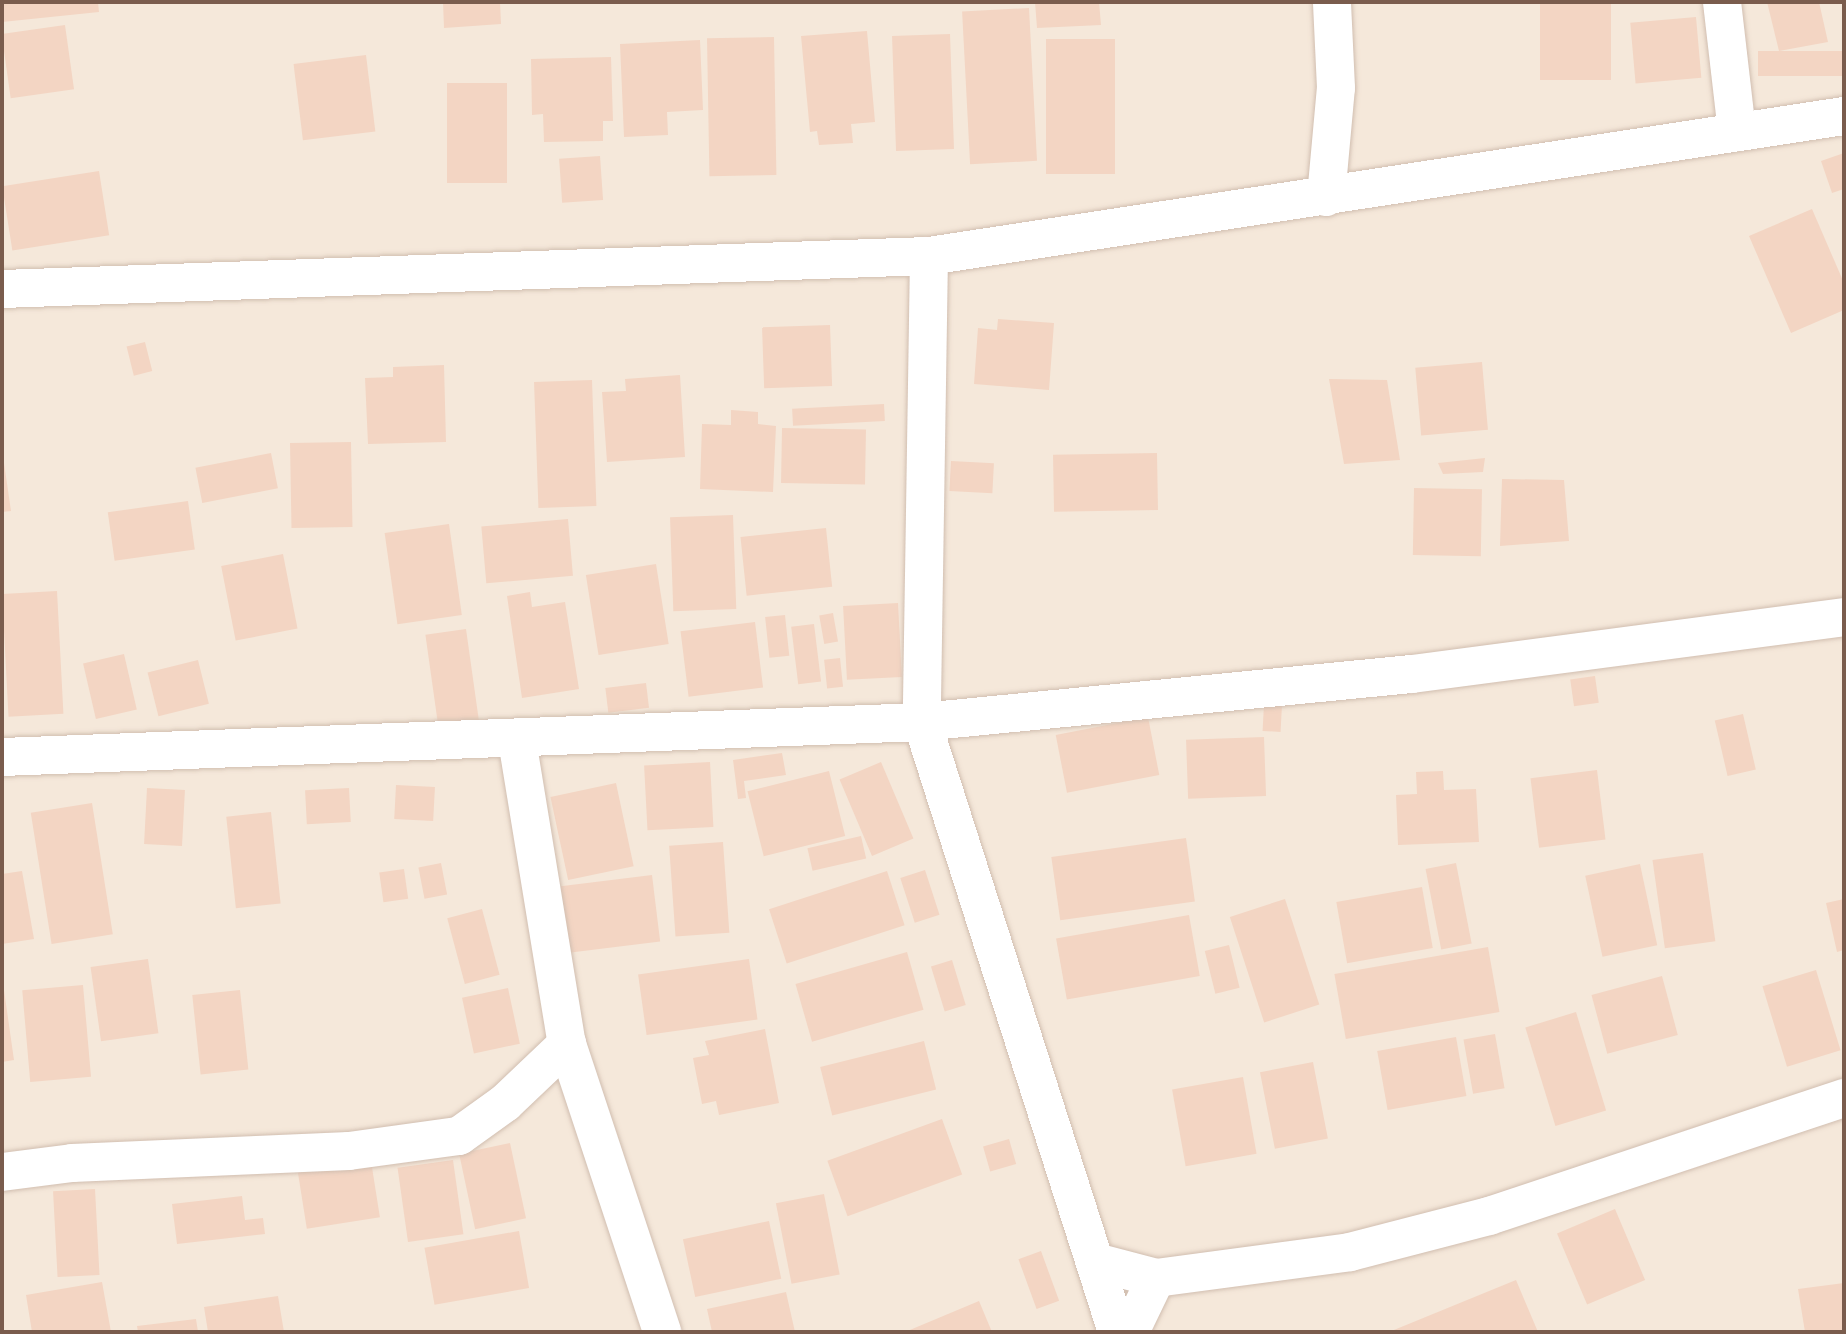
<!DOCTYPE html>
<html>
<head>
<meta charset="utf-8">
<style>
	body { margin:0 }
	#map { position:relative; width:1846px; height:1334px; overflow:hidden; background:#fdf6ec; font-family:"DejaVu Sans",sans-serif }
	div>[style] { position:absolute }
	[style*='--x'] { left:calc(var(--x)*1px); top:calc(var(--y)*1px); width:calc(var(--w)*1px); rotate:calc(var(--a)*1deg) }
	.residential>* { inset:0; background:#f5e8da; transform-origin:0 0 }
	.building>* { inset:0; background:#f3d5c3; transform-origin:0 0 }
	.roads { filter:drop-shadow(0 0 2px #d1beb0) drop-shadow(0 0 2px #d1beb0) }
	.street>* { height:38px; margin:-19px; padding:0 19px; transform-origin:19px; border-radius:19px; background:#fff }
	span { translate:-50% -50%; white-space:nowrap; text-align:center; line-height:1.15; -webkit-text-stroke:7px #fffaf3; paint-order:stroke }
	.frame { position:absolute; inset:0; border:4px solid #7a5c4d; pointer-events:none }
</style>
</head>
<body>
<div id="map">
	<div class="residential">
		<div style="left:2px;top:2px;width:1842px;height:1330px"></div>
	</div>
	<div class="building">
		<div style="clip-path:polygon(2px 2px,98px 2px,99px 12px,2px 22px)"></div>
		<div style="clip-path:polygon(443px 2px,500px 2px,501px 24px,444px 28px)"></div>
		<div style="clip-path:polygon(1035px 2px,1099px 2px,1101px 25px,1037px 28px)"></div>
		<div style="left:1540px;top:2px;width:71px;height:78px"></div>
		<div style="clip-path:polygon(1767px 2px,1819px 2px,1828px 42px,1779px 51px)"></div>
		<div style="left:1029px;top:8px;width:153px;height:67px;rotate:87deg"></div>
		<div style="left:1696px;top:17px;width:61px;height:66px;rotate:85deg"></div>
		<div style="left:65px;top:25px;width:65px;height:64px;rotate:82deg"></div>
		<div style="clip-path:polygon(867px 31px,875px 122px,851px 124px,853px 143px,819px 145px,817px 131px,810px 132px,801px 36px)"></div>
		<div style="left:950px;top:34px;width:115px;height:58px;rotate:88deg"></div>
		<div style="left:774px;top:37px;width:138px;height:67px;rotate:89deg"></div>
		<div style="left:1046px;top:39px;width:69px;height:135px"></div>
		<div style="clip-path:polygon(700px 40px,703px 110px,667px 112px,668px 135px,624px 137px,620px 44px)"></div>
		<div style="left:1844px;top:51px;width:25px;height:86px;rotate:90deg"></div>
		<div style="left:366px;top:55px;width:77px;height:73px;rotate:83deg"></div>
		<div style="clip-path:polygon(611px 57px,613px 121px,603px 121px,603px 141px,544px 142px,543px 114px,532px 115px,531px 59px)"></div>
		<div style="left:447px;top:83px;width:60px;height:100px"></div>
		<div style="clip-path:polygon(1844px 153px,1844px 189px,1832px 193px,1821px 161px)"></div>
		<div style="left:600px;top:156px;width:44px;height:41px;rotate:86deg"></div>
		<div style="left:99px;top:171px;width:65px;height:98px;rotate:81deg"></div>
		<div style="clip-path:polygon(1812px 209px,1844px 283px,1844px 310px,1791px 333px,1749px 236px)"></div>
		<div style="clip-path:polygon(998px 319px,1054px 323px,1049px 390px,974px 384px,978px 328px,997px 330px)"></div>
		<div style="left:830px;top:325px;width:61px;height:68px;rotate:88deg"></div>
		<div style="left:145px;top:342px;width:30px;height:19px;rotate:76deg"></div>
		<div style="left:1482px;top:362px;width:68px;height:67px;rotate:85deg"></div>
		<div style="clip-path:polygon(444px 365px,446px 442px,368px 444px,365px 378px,393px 377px,393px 367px)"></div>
		<div style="clip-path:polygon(680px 375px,685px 457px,607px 462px,602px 392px,626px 391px,625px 379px)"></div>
		<div style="clip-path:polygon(1329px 379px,1387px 380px,1400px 460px,1344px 464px)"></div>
		<div style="left:592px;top:380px;width:126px;height:58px;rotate:88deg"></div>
		<div style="left:884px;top:404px;width:17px;height:92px;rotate:87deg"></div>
		<div style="clip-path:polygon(731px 410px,758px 412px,758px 424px,776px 426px,773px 492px,700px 489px,702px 424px,731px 425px)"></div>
		<div style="left:782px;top:428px;width:84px;height:55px;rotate:1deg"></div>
		<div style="left:351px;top:442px;width:85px;height:61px;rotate:89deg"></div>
		<div style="clip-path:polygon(2px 449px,11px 511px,2px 512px)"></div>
		<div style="left:271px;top:453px;width:36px;height:77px;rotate:79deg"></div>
		<div style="left:1157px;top:453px;width:57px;height:104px;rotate:89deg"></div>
		<div style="clip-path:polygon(1485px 458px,1483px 472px,1443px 474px,1438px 463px)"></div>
		<div style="left:951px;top:461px;width:43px;height:30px;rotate:3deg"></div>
		<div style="clip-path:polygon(1502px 479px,1564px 480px,1569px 541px,1500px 546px)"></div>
		<div style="left:1414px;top:488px;width:68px;height:67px;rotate:1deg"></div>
		<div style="left:188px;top:501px;width:49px;height:81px;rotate:82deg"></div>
		<div style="left:733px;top:515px;width:94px;height:63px;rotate:88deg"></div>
		<div style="left:568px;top:519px;width:57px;height:87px;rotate:85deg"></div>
		<div style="left:449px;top:524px;width:92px;height:65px;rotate:82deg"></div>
		<div style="left:826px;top:528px;width:59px;height:86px;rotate:84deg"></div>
		<div style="left:283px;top:554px;width:76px;height:63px;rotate:79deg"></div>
		<div style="left:656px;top:564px;width:81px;height:71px;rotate:81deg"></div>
		<div style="left:57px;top:591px;width:123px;height:55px;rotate:87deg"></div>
		<div style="clip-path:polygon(530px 592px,532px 607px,565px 602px,579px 689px,522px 698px,507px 596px)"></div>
		<div style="left:898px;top:603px;width:74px;height:55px;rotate:87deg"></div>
		<div style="left:833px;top:613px;width:29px;height:14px;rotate:80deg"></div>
		<div style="left:785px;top:615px;width:41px;height:20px;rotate:84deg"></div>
		<div style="left:755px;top:622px;width:66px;height:75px;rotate:83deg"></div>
		<div style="left:814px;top:624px;width:58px;height:23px;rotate:83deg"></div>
		<div style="left:466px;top:629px;width:96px;height:41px;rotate:82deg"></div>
		<div style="left:124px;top:654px;width:57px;height:42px;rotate:77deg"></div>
		<div style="left:840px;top:658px;width:29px;height:16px;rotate:84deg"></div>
		<div style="left:198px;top:660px;width:45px;height:52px;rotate:76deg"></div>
		<div style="left:1595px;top:676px;width:27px;height:25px;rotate:82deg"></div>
		<div style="left:646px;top:683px;width:25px;height:41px;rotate:83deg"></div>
		<div style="left:1264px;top:704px;width:18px;height:27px;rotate:3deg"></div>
		<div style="left:1743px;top:714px;width:57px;height:29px;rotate:77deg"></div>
		<div style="left:1148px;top:717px;width:59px;height:94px;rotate:79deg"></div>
		<div style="left:1264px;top:737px;width:59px;height:78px;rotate:88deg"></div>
		<div style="clip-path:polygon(782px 753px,786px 775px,744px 781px,746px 798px,738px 799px,733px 760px)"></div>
		<div style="left:710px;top:762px;width:65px;height:66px;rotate:87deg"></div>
		<div style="left:881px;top:762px;width:83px;height:45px;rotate:67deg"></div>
		<div style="left:1597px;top:770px;width:70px;height:67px;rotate:83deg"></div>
		<div style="left:829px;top:771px;width:67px;height:84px;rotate:76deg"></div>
		<div style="clip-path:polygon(1443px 771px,1444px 790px,1476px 789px,1479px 842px,1398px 845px,1396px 795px,1417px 794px,1416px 772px)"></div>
		<div style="left:616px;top:783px;width:85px;height:67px;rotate:78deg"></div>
		<div style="left:396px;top:785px;width:39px;height:34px;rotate:3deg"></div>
		<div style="left:147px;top:788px;width:38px;height:56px;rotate:3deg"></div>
		<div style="left:349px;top:788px;width:34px;height:44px;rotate:87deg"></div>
		<div style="left:92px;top:803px;width:133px;height:62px;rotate:81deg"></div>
		<div style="left:271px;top:812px;width:92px;height:45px;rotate:84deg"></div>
		<div style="left:861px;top:836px;width:23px;height:55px;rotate:77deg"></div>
		<div style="left:1186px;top:838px;width:64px;height:136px;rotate:82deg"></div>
		<div style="left:723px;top:842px;width:91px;height:54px;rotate:86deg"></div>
		<div style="left:1703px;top:853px;width:89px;height:51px;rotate:82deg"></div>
		<div style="left:441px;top:863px;width:32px;height:23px;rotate:79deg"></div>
		<div style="left:1456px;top:863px;width:82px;height:31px;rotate:79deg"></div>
		<div style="left:1640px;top:864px;width:83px;height:56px;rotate:78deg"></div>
		<div style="left:404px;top:869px;width:30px;height:25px;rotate:82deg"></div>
		<div style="left:925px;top:870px;width:47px;height:26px;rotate:72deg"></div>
		<div style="clip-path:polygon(22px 871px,34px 939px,2px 944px,2px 874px)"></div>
		<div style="left:887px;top:871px;width:57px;height:124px;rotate:72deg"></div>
		<div style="left:652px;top:875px;width:67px;height:92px;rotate:83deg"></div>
		<div style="left:1422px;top:887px;width:62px;height:87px;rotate:80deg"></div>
		<div style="left:1285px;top:899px;width:111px;height:58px;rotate:72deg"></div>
		<div style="clip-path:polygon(1844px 899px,1844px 950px,1837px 952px,1826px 903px)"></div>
		<div style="left:482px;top:909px;width:68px;height:36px;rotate:75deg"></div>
		<div style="left:1189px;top:915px;width:62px;height:135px;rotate:80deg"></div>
		<div style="left:1229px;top:945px;width:44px;height:25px;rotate:76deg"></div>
		<div style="left:1488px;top:947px;width:66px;height:156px;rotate:80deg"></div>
		<div style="left:907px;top:952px;width:60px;height:116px;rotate:74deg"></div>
		<div style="left:148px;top:959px;width:75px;height:58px;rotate:82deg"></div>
		<div style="left:749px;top:959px;width:61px;height:112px;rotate:82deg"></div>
		<div style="left:952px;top:960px;width:47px;height:22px;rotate:73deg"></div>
		<div style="left:1816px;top:970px;width:84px;height:56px;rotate:73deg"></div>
		<div style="left:1662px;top:976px;width:61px;height:73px;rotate:75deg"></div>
		<div style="left:83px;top:985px;width:92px;height:61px;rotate:85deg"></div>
		<div style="left:508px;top:988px;width:57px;height:47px;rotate:78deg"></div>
		<div style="clip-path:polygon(4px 990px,14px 1060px,2px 1062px,2px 991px)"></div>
		<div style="left:240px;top:990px;width:80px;height:48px;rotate:84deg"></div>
		<div style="left:1576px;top:1012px;width:103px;height:53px;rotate:73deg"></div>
		<div style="clip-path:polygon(765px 1029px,779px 1103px,719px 1115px,716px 1101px,702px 1104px,693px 1058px,709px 1055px,705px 1041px)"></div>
		<div style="left:1495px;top:1034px;width:55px;height:32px;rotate:80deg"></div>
		<div style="left:1456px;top:1037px;width:60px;height:80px;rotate:80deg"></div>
		<div style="left:924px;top:1041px;width:50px;height:107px;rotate:76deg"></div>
		<div style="left:1313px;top:1062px;width:78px;height:54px;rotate:79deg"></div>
		<div style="left:1243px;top:1077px;width:78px;height:72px;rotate:80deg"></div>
		<div style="left:942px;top:1119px;width:59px;height:122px;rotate:70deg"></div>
		<div style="left:1009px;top:1139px;width:26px;height:27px;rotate:74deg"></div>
		<div style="left:510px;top:1143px;width:77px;height:52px;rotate:78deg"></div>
		<div style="left:453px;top:1160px;width:75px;height:56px;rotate:82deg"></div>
		<div style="left:371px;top:1161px;width:57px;height:74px;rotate:81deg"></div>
		<div style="left:95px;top:1189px;width:86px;height:42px;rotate:87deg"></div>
		<div style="left:824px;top:1194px;width:82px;height:49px;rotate:79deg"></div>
		<div style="clip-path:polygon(242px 1196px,245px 1220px,263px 1218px,265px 1234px,177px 1244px,172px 1204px)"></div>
		<div style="left:1615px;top:1209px;width:77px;height:63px;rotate:67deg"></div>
		<div style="left:769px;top:1221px;width:59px;height:88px;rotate:78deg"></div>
		<div style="left:519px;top:1231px;width:58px;height:96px;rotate:80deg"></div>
		<div style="left:1041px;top:1251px;width:53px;height:24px;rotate:70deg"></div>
		<div style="clip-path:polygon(1516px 1280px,1538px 1332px,1389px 1332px)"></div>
		<div style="clip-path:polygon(102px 1282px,111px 1332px,32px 1332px,26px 1295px)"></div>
		<div style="clip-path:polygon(1844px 1283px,1844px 1332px,1805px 1332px,1798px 1289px)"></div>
		<div style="clip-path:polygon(786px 1292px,795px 1332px,712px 1332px,707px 1309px)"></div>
		<div style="clip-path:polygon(278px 1296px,284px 1332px,208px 1332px,204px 1307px)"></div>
		<div style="clip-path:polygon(979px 1301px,992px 1332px,905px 1332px)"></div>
		<div style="clip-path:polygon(196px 1319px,198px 1332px,138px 1332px,137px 1326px)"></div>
	</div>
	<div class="roads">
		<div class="street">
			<div style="--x:1722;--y:2;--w:131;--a:83.4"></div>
			<div style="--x:1326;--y:197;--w:109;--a:-84.8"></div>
			<div style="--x:1336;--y:88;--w:86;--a:-92.7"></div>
			<div style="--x:929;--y:256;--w:466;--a:90.9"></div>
			<div style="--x:922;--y:722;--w:640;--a:72.27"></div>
			<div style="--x:2;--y:289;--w:928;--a:-2.04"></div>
			<div style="--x:929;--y:256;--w:926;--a:-8.7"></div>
			<div style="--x:517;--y:740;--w:308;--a:80.7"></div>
			<div style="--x:567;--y:1044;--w:303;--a:71.7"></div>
			<div style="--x:2;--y:757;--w:921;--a:-2.18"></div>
			<div style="--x:922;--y:722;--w:492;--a:-5.6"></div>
			<div style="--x:1412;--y:674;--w:436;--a:-7.5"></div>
			<div style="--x:2;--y:1172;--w:71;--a:-7.3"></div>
			<div style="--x:72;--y:1163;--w:277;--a:-2.5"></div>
			<div style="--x:349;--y:1151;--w:111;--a:-7.8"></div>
			<div style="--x:459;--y:1136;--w:57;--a:-35.7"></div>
			<div style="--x:505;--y:1103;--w:86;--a:-43.6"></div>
			<div style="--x:1095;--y:1262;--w:63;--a:14.7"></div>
			<div style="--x:1156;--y:1278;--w:196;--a:-7.6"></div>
			<div style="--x:1350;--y:1252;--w:144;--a:-14.5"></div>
			<div style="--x:1489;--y:1216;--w:374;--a:-18.4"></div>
			<div style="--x:1130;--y:1332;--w:60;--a:-64.3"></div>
		</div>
	</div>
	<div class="frame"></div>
</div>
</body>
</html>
